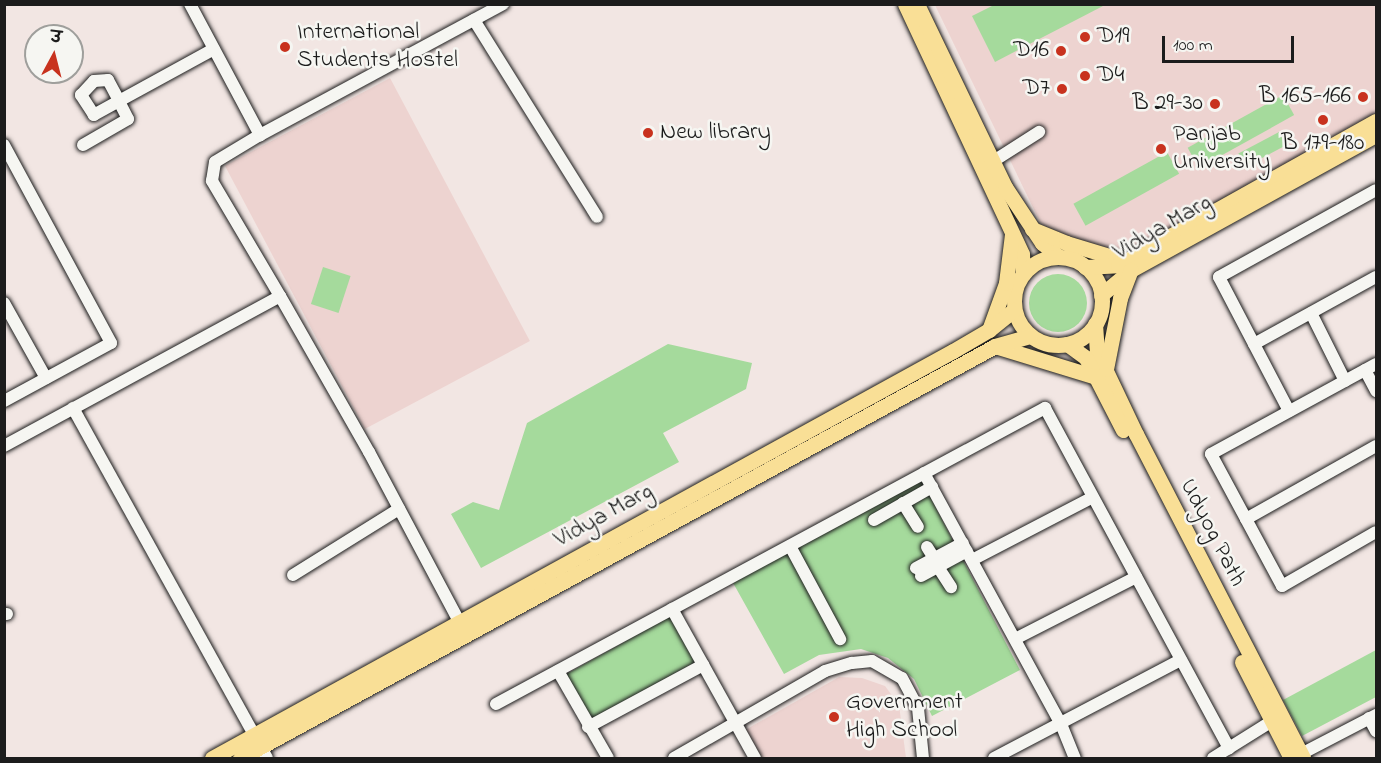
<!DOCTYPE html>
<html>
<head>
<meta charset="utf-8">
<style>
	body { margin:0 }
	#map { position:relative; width:1381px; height:763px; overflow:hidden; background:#f2e6e3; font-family:"Indie Flower","Playpen Sans Deva",sans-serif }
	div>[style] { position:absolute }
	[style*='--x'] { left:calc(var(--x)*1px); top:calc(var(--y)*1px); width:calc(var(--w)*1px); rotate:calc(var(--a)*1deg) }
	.built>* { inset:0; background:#edd3d0; transform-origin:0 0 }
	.green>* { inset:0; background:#a5da9c; transform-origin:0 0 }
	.round { border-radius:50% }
	.roads { filter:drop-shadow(0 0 2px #1c1c1c) drop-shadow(0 0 2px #1c1c1c) }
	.minor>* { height:12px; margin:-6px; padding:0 6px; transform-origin:6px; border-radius:6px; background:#f6f6f2 }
	.major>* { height:15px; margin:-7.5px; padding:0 7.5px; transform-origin:7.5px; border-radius:7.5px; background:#f9df96 }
	.major>.ring { margin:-7.5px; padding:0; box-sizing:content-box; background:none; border:15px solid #f9df96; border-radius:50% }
	.dots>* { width:16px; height:16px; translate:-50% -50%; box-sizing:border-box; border:3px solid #f6f6f2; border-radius:50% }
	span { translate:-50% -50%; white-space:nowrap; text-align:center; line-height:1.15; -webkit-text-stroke:5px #f6f6f2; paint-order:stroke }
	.poi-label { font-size:24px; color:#1c1c1c }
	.left { translate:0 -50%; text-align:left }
	.right { translate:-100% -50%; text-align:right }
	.street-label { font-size:24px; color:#1c1c1c }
	.frame { position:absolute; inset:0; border:6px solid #1c1c1c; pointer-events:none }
	.north { position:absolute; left:24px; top:24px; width:60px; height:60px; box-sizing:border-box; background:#f6f6f2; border:2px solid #9f9f9c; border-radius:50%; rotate:7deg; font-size:16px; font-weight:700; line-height:24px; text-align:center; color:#1c1c1c }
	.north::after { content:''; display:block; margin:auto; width:21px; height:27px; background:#c8321e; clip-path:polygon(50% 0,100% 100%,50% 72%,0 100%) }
	.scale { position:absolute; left:1162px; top:36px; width:132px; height:27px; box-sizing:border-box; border:3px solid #1c1c1c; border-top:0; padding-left:8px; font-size:18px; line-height:21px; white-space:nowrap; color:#1c1c1c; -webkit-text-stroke:4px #f6f6f2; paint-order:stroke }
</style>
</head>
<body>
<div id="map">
	<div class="built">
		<div style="clip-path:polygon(935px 5px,1376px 5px,1376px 116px,1112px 263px,1071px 257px,1040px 222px)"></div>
		<div style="left:390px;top:78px;width:298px;height:187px;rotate:62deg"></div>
		<div style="clip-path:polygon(839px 677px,862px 678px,885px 686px,899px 705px,906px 758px,761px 758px,745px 730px)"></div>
	</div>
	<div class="green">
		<div style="clip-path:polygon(1102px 5px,1103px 6px,995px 62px,972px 16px,994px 5px)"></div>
		<div style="left:1283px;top:95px;width:23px;height:109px;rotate:61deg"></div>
		<div style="left:1279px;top:132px;width:15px;height:46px;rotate:62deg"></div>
		<div style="left:1167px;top:152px;width:25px;height:107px;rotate:61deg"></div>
		<div style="left:323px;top:267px;width:29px;height:39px;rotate:18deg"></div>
		<div class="round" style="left:1029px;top:274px;width:58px;height:58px"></div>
		<div style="clip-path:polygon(668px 344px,752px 363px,746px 389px,663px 433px,679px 462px,481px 568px,451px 514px,473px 502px,499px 510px,527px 423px)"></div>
		<div style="clip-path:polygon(922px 481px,1020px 670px,932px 716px,914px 679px,888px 658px,861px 649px,819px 655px,784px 674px,732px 581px)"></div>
		<div style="left:671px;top:616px;width:52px;height:121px;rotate:61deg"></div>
		<div style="clip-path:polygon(1376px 650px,1376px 697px,1302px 736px,1283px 700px)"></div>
	</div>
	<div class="roads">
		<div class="minor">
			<div style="--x:190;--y:4;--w:149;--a:61.9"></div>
			<div style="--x:474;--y:20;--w:232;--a:58"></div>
			<div style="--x:108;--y:80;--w:24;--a:62"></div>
			<div style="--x:119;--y:101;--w:29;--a:151"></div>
			<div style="--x:94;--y:115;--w:24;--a:-123"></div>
			<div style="--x:81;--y:95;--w:19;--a:-47"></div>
			<div style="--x:94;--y:81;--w:14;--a:-4"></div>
			<div style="--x:4;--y:145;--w:225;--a:61.6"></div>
			<div style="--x:111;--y:343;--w:122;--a:151.5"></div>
			<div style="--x:83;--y:145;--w:52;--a:-30"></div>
			<div style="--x:128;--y:119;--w:20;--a:-117"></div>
			<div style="--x:119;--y:101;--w:108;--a:-28.7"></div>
			<div style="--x:992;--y:162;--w:56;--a:-32.6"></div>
			<div style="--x:280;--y:296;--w:134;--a:-120.6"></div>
			<div style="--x:212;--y:181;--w:19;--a:-81"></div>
			<div style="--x:215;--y:162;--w:52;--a:-31"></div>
			<div style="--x:260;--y:135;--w:276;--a:-28.3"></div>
			<div style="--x:4;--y:303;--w:86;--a:60.8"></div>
			<div style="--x:1311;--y:313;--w:76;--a:63.4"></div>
			<div style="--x:1254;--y:344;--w:139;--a:-28.8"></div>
			<div style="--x:1376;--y:364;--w:188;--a:151.4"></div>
			<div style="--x:1211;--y:454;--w:150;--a:61.7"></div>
			<div style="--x:1282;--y:586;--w:108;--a:-29.9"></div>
			<div style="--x:1365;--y:370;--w:24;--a:62"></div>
			<div style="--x:73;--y:408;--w:400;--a:61"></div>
			<div style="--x:1289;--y:411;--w:151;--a:-117.6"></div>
			<div style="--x:1219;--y:277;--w:179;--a:-29"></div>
			<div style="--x:4;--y:446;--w:314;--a:-28.5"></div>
			<div style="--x:280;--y:296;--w:180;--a:60.3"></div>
			<div style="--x:369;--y:452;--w:191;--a:62"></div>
			<div style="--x:924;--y:473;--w:286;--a:61.4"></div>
			<div style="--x:1061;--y:724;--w:37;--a:68"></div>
			<div style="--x:903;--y:503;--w:28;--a:58"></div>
			<div style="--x:1246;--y:519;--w:149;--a:-29.3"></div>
			<div style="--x:874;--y:520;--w:67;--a:-29.6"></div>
			<div style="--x:790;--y:546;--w:106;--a:61.7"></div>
			<div style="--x:927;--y:547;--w:13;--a:58"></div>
			<div style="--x:972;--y:560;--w:136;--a:-27.5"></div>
			<div style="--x:938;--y:567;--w:24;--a:57"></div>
			<div style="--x:916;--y:568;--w:53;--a:-28"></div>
			<div style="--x:293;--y:575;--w:125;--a:-31.9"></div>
			<div style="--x:921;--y:576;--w:52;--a:-28.5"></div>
			<div style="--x:672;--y:609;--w:171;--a:60.9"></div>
			<div style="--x:4;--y:614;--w:3;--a:0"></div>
			<div style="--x:1015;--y:639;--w:136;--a:-27.1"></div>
			<div style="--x:558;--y:671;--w:100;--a:60.1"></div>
			<div style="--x:496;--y:704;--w:624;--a:-28.33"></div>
			<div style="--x:1045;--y:408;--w:387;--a:61.6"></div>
			<div style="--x:1369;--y:718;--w:15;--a:62"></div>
			<div style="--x:588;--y:727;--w:131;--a:-28.3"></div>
			<div style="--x:1301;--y:754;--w:85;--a:-27.5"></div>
			<div style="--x:674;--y:758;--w:174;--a:-29.9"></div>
			<div style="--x:825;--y:671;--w:28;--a:-17"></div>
			<div style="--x:852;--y:663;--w:20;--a:-6"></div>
			<div style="--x:872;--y:661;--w:34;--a:30"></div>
			<div style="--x:902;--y:678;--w:34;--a:62"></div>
			<div style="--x:918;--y:708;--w:50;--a:84.3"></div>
			<div style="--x:994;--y:758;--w:211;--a:-27.7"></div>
			<div style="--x:1213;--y:758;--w:70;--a:-32.1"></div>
		</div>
		<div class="major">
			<div style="--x:905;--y:4;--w:276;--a:64.9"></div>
			<div style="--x:1022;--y:254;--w:20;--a:87"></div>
			<div style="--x:917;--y:4;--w:203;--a:64.3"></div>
			<div style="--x:1005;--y:187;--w:67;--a:56.5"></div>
			<div style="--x:1042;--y:243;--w:22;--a:39"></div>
			<div style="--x:1032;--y:229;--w:37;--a:22"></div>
			<div style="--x:1066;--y:243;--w:63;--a:16.7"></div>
			<div class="ring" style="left:1014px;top:257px;width:73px;height:73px"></div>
			<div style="--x:1085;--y:267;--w:33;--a:-3"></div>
			<div style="--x:1118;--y:265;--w:295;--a:-29.2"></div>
			<div style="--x:1101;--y:295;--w:39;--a:-40"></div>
			<div style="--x:1131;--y:270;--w:280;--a:-28.9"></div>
			<div style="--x:1095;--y:324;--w:28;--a:86"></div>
			<div style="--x:1097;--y:352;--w:91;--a:64.6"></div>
			<div style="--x:1136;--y:434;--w:365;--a:62.7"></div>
			<div style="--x:989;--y:330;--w:50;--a:-70.1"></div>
			<div style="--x:1006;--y:283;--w:49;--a:-83"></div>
			<div style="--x:1067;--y:344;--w:24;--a:36"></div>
			<div style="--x:1086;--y:358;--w:81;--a:62.8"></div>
			<div style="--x:995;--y:346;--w:106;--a:17.1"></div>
			<div style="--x:1106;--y:369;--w:72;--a:-78.8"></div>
			<div style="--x:1120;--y:298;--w:30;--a:-69"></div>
			<div style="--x:1242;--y:662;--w:108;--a:63"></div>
			<div style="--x:212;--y:758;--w:845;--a:-28.78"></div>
			<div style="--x:953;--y:351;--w:42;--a:-30.3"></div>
			<div style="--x:989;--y:330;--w:32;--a:-39"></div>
			<div style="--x:240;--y:758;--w:860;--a:-28.62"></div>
			<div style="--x:995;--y:346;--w:36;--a:-16"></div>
		</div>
	</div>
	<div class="dots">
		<div style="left:1085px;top:37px;background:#c8321e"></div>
		<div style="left:285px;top:47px;background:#c8321e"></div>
		<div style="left:1061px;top:51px;background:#c8321e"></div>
		<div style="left:1085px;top:76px;background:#c8321e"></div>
		<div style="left:1062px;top:89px;background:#c8321e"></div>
		<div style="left:1363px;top:97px;background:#c8321e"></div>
		<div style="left:1215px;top:104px;background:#c8321e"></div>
		<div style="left:1323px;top:120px;background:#c8321e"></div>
		<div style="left:648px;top:133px;background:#c8321e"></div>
		<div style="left:1161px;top:149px;background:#c8321e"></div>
		<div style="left:834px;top:717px;background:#c8321e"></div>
	</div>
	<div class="poi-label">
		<span class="left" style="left:297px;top:47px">International<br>Students Hostel</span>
		<span class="left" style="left:1097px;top:37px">D19</span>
		<span class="right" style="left:1049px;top:51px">D16</span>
		<span class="left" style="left:1097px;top:76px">D4</span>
		<span class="right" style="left:1050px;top:89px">D7</span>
		<span class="right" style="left:1351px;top:97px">B 165-166</span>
		<span class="right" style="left:1203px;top:104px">B 29-30</span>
		<span class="left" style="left:660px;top:133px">New library</span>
		<span class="left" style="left:1173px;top:149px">Panjab<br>University</span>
		<span style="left:1323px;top:144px">B 179-180</span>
		<span class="left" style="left:846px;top:717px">Government<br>High School</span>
	</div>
	<div class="street-label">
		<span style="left:1163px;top:228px;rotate:-30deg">Vidya Marg</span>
		<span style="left:604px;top:516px;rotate:-29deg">Vidya Marg</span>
		<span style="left:1212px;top:533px;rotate:63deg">Udyog Path</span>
	</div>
	<div class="frame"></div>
	<div class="north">उ</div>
	<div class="scale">100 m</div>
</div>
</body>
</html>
